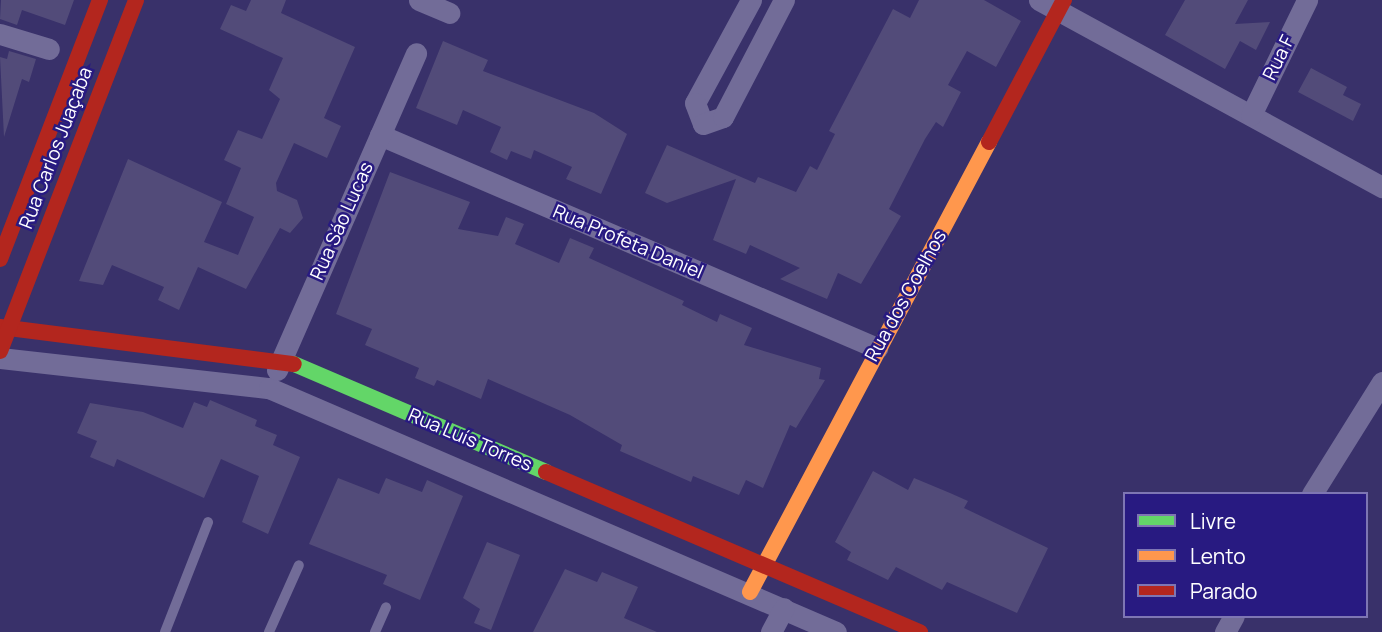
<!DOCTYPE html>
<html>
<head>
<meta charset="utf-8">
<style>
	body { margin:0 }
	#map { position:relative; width:1382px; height:632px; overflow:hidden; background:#39316a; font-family:Manrope,sans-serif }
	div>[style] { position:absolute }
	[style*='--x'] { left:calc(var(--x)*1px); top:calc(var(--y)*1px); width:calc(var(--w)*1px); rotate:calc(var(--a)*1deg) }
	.building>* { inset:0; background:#524b79 }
	.lane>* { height:10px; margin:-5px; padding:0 5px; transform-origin:5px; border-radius:5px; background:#726c98 }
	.street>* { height:21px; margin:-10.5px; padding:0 10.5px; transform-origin:10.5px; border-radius:10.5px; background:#726c98 }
	.fast>* { height:16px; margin:-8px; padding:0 8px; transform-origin:8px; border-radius:8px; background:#63d668 }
	.slow>* { height:16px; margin:-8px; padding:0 8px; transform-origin:8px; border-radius:8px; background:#ff974d }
	.jam>* { height:16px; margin:-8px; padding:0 8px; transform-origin:8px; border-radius:8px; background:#b3261e }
	span { translate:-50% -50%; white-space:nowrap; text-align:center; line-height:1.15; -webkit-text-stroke:5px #281a81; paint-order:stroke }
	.street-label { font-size:19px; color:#fff }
	.legend { position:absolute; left:1123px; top:492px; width:245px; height:126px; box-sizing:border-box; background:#281a81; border:2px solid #7e76b3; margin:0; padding:9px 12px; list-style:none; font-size:21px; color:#fff }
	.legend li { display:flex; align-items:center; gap:14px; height:35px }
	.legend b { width:35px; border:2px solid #7e76b3 }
</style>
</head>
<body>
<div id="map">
	<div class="building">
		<div style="clip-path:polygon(1px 0,74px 0,65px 25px,22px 10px,17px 25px,0 19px)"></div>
		<div style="clip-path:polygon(251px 0,286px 0,281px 13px,355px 47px,324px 118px,341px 126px,327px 158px,294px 143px,276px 183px,277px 191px,297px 200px,303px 218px,290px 233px,280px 228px,246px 289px,198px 267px,179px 310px,158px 300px,164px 287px,112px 265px,103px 285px,79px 281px,128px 159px,222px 202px,204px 242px,238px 255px,254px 217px,226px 204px,241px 168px,224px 160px,238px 130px,262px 139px,280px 99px,269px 90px,283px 58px,220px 29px,231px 5px,246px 11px)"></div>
		<div style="clip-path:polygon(919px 0,984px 0,1021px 21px,996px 67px,967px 51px,948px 85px,961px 92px,943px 127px,936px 122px,925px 139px,889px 209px,901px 216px,861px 284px,838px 273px,827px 299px,780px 279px,800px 268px,750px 245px,746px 254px,713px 240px,736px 179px,667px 203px,645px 193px,667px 145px,755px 183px,758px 177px,796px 192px,810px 166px,817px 170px,835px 134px,829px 131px,893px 9px,910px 18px)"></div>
		<div style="clip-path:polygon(1185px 0,1248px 0,1235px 24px,1270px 22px,1256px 50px,1240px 41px,1225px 69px,1165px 35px)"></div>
		<div style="clip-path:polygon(443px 41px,488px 60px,483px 71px,594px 113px,627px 134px,601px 194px,566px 179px,572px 167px,534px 150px,531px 159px,511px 151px,507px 160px,490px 152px,501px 127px,463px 110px,457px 125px,416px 108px)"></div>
		<div style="clip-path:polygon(9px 51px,36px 59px,29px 82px,22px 79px,4px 137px,0 57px,7px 59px)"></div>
		<div style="clip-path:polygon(1311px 68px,1347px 87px,1343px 95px,1361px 104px,1353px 121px,1298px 92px)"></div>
		<div style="clip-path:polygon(390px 172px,470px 202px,458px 229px,498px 236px,506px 217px,524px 224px,515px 244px,559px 263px,570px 238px,594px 248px,589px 258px,684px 301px,682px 305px,717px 322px,720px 314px,752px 328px,744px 345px,821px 368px,819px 379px,825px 380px,796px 428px,790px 425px,763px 488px,746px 480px,739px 495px,693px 476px,691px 482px,620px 451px,622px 445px,570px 415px,488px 379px,481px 399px,437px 380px,434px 386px,415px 378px,419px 368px,365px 345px,372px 329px,336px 314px)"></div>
		<div style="clip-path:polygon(210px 400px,257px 420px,255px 426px,277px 435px,273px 445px,300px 457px,268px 534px,242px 522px,259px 476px,221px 459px,204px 498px,117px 459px,114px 467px,90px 457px,97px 441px,77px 433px,90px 403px,143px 412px,183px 428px,194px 402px,207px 407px)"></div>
		<div style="clip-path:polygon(873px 471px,908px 490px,914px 478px,950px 493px,968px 501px,964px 508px,1048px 548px,1017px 613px,947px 582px,942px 590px,896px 567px,888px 580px,847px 560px,851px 552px,835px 542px)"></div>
		<div style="clip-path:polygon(338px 478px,379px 494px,386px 478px,422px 492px,427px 480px,463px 496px,420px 600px,383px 584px,387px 575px,309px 544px)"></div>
		<div style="clip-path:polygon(487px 542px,520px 555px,491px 630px,474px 623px,480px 609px,463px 598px)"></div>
		<div style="clip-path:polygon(565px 569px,597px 582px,602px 572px,638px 587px,624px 618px,657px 632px,533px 632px)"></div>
	</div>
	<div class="lane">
		<div style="--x:165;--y:632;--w:118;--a:-68.6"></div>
		<div style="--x:269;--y:632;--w:73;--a:-65.9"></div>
		<div style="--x:375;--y:632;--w:27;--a:-66"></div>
	</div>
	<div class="street">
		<div style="--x:419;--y:0;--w:33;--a:23"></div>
		<div style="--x:751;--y:0;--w:117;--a:118.5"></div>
		<div style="--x:695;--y:103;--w:22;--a:69"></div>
		<div style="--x:703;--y:124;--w:21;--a:-19"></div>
		<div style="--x:723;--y:117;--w:132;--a:-62.5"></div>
		<div style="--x:1039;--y:0;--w:391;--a:28.6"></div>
		<div style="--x:0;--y:34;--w:51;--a:17"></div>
		<div style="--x:1251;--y:115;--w:128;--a:-64"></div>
		<div style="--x:380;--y:135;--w:541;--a:23.2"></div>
		<div style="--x:0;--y:358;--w:271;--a:6.4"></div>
		<div style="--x:269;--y:388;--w:617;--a:23.28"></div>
		<div style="--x:277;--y:370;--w:346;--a:-66.3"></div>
		<div style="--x:1312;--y:494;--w:132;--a:-58"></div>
		<div style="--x:771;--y:632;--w:27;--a:-62"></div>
		<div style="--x:1225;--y:632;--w:18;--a:-61"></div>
	</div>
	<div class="fast">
		<div style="--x:294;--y:364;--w:274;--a:23.2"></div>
	</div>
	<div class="slow">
		<div style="--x:750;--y:592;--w:510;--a:-62.03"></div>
	</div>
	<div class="jam">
		<div style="--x:989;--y:142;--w:161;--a:-62.2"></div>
		<div style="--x:0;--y:259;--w:278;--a:-68.9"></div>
		<div style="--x:0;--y:327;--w:296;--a:7.2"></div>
		<div style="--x:0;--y:351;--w:376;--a:-68.8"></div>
		<div style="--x:546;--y:472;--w:407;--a:23.2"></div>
	</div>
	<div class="street-label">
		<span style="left:1279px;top:58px;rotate:-64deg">Rua F</span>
		<span style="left:56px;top:148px;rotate:-69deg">Rua Carlos Juaçaba</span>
		<span style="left:342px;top:221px;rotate:-66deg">Rua Sáo Lucas</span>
		<span style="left:628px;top:242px;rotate:23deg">Rua Profeta Daniel</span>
		<span style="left:906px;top:296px;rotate:-61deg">Rua dos Coelhos</span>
		<span style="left:470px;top:440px;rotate:23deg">Rua Luís Torres</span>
	</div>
	<ul class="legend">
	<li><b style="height:9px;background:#63d668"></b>Livre</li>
	<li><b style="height:9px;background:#ff974d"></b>Lento</li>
	<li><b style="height:9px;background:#b3261e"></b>Parado</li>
	</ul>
</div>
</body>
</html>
